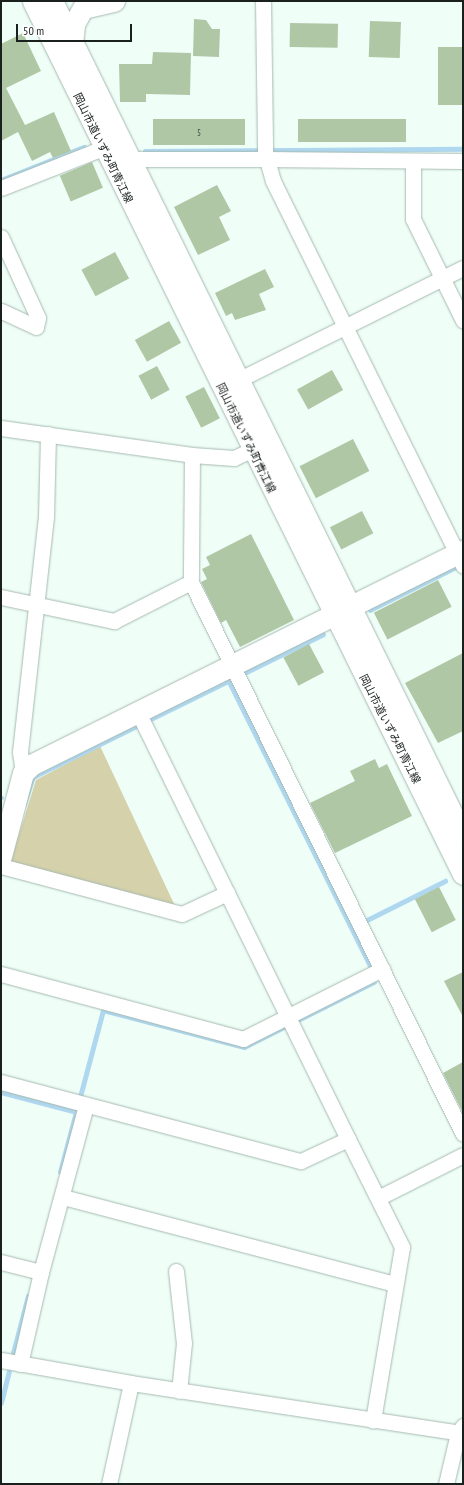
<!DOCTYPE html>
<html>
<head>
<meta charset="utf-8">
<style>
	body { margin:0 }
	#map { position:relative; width:464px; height:1485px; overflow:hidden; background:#effff8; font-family:"PT Sans Narrow","Noto Sans JP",sans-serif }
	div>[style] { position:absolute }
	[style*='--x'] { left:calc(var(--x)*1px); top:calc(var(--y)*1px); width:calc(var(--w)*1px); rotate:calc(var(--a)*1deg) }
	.green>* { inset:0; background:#d4d1ab }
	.stream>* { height:4.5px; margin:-2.25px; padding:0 2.25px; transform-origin:2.25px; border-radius:2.25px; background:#afd8f0 }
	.building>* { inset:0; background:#afc7a4; transform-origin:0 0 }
	.roads { filter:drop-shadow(0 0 1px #a6b9b1) drop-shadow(0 0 1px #a6b9b1) }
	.street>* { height:15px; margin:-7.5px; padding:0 7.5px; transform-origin:7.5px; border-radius:7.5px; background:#fff }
	.secondary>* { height:21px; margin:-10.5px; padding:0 10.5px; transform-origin:10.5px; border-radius:10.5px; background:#fff }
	span { translate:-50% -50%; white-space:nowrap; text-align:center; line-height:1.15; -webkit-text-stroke:3.5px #fff; paint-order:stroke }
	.number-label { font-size:9px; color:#3e4a3f }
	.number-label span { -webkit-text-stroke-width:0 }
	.street-label { font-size:11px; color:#19201d }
	.frame { position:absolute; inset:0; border:2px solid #19201d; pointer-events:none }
	.scale { position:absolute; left:16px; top:24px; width:116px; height:18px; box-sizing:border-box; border:2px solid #19201d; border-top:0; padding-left:5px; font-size:12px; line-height:14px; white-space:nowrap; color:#19201d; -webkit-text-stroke:3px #fff; paint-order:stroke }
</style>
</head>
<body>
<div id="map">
	<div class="green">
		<div style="clip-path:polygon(100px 746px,176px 908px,15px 865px,11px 860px,36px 780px)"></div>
	</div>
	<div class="stream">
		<div style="--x:145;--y:151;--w:318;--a:-0.4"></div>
		<div style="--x:1;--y:180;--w:89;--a:-21.7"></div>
		<div style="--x:370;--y:610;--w:101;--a:-26.6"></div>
		<div style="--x:229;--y:681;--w:317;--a:63.6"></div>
		<div style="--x:1;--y:798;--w:1;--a:0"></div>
		<div style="--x:24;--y:804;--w:28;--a:-72"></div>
		<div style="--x:33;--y:777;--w:323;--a:-26.2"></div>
		<div style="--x:361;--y:923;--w:94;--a:-26.6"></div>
		<div style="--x:1;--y:1092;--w:78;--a:14.9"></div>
		<div style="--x:60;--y:1172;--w:168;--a:-75.1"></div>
		<div style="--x:103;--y:1010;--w:146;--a:14.7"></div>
		<div style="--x:244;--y:1047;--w:145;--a:-26.6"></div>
		<div style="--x:13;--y:1353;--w:59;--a:-75.3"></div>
		<div style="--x:1;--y:1403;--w:32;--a:-76"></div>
	</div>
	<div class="building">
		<div style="clip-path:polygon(194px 19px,206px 20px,212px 29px,220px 29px,219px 57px,193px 56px)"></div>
		<div style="left:370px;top:21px;width:31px;height:36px;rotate:2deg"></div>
		<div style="left:290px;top:23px;width:48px;height:24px;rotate:1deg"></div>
		<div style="clip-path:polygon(23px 33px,41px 71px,6px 88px,25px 125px,54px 112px,71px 151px,53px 158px,50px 152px,32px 161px,18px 132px,1px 141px,1px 44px)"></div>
		<div style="left:438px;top:47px;width:25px;height:58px"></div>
		<div style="clip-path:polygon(153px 52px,191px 53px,190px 95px,146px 94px,146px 102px,120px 102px,119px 64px,152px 64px)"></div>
		<div style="left:245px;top:119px;width:26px;height:92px;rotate:90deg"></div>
		<div style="left:406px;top:119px;width:23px;height:108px;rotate:90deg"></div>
		<div style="left:92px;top:162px;width:28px;height:35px;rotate:67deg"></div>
		<div style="clip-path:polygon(217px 185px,231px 211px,219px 217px,230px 240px,198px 255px,174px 207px)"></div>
		<div style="left:115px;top:252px;width:30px;height:38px;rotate:62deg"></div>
		<div style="clip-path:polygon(265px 269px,274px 287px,259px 294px,266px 310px,235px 320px,232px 313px,226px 316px,215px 293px)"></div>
		<div style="left:169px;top:321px;width:25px;height:39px;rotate:61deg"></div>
		<div style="left:157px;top:366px;width:27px;height:21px;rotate:62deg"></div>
		<div style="left:332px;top:370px;width:23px;height:40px;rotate:61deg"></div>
		<div style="left:204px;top:387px;width:35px;height:21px;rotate:63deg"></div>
		<div style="left:353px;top:439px;width:36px;height:60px;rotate:63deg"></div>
		<div style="left:362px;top:511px;width:25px;height:36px;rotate:63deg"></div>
		<div style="clip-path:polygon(251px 534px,294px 620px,240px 647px,226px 620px,221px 623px,201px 582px,207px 579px,202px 569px,210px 565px,206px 557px)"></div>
		<div style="left:438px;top:580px;width:30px;height:72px;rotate:63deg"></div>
		<div style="left:309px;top:644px;width:32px;height:29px;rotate:62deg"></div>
		<div style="clip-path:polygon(463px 653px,463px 731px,438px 743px,405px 683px)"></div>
		<div style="clip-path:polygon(375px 759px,379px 768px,387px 764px,412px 816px,335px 853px,310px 803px,355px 781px,350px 771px)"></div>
		<div style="left:439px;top:887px;width:37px;height:27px;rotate:63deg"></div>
		<div style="clip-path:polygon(463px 972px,463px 1017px,444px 981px)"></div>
		<div style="clip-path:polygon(463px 1062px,463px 1113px,443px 1073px)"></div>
	</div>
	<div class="roads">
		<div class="street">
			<div style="--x:263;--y:1;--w:152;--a:89.2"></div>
			<div style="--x:265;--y:153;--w:29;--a:74"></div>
			<div style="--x:273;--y:181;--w:429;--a:63.7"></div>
			<div style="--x:413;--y:161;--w:58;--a:90"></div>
			<div style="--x:413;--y:219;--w:113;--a:63.7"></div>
			<div style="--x:123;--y:162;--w:7;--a:-27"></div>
			<div style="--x:129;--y:159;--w:136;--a:0"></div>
			<div style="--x:265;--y:159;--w:198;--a:0.6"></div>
			<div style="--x:1;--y:188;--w:110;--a:-21.4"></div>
			<div style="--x:1;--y:237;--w:89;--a:65.4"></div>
			<div style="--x:38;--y:318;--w:9;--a:103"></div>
			<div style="--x:36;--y:327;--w:38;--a:-155"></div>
			<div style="--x:230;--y:384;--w:260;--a:-26.5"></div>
			<div style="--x:1;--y:428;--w:193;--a:8"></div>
			<div style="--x:192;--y:455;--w:42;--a:4.1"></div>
			<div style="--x:234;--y:458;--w:19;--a:-25"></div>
			<div style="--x:192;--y:455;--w:127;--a:90.5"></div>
			<div style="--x:191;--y:582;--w:615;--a:63.77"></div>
			<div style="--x:1;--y:597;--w:116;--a:12"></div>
			<div style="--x:114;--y:621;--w:86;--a:-26.9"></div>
			<div style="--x:23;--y:773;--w:21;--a:-98"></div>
			<div style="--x:20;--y:752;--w:236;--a:-83.7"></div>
			<div style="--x:46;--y:517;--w:83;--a:-88.6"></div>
			<div style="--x:1;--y:866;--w:187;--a:14.9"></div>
			<div style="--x:182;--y:914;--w:50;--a:-25"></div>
			<div style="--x:1;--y:974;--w:251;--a:15"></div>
			<div style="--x:243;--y:1039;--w:156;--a:-26.7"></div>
			<div style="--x:1;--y:1082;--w:310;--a:14.8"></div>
			<div style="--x:301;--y:1161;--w:52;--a:-25.1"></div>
			<div style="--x:348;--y:1139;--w:476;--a:-116.2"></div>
			<div style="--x:348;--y:1139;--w:121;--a:63.4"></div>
			<div style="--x:402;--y:1247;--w:176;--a:99.5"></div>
			<div style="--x:63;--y:1197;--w:343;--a:14.7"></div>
			<div style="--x:378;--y:1198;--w:95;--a:-26.8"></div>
			<div style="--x:1;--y:1262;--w:41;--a:14"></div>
			<div style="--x:176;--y:1271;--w:72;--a:83.7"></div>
			<div style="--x:184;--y:1343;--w:48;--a:95.9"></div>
			<div style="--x:1;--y:1360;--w:132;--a:10"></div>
			<div style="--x:131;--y:1383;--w:336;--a:8.6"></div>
			<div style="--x:20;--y:1364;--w:94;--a:-77.1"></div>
			<div style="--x:41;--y:1272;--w:173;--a:-74.9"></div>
			<div style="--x:109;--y:1484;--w:103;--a:-77.7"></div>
			<div style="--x:446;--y:1484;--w:52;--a:-76.8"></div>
			<div style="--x:458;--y:1433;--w:9;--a:-54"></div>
		</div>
		<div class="secondary">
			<div style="--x:33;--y:1;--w:973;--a:63.78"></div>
			<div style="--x:52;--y:1;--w:931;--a:63.79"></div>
			<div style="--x:72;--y:44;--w:20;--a:-84"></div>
			<div style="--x:74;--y:24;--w:18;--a:-61"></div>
			<div style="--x:83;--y:8;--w:32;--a:-13"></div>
			<div style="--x:1;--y:856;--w:86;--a:-75.2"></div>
			<div style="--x:23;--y:773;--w:11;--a:-45"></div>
			<div style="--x:31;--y:765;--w:482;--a:-26.4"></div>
		</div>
	</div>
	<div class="number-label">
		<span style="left:199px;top:133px">5</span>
	</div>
	<div class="street-label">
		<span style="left:103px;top:148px;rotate:64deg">岡山市道いずみ町青江線</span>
		<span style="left:246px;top:438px;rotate:64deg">岡山市道いずみ町青江線</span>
		<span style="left:390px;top:729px;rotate:63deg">岡山市道いずみ町青江線</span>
	</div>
	<div class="frame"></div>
	<div class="scale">50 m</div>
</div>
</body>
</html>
